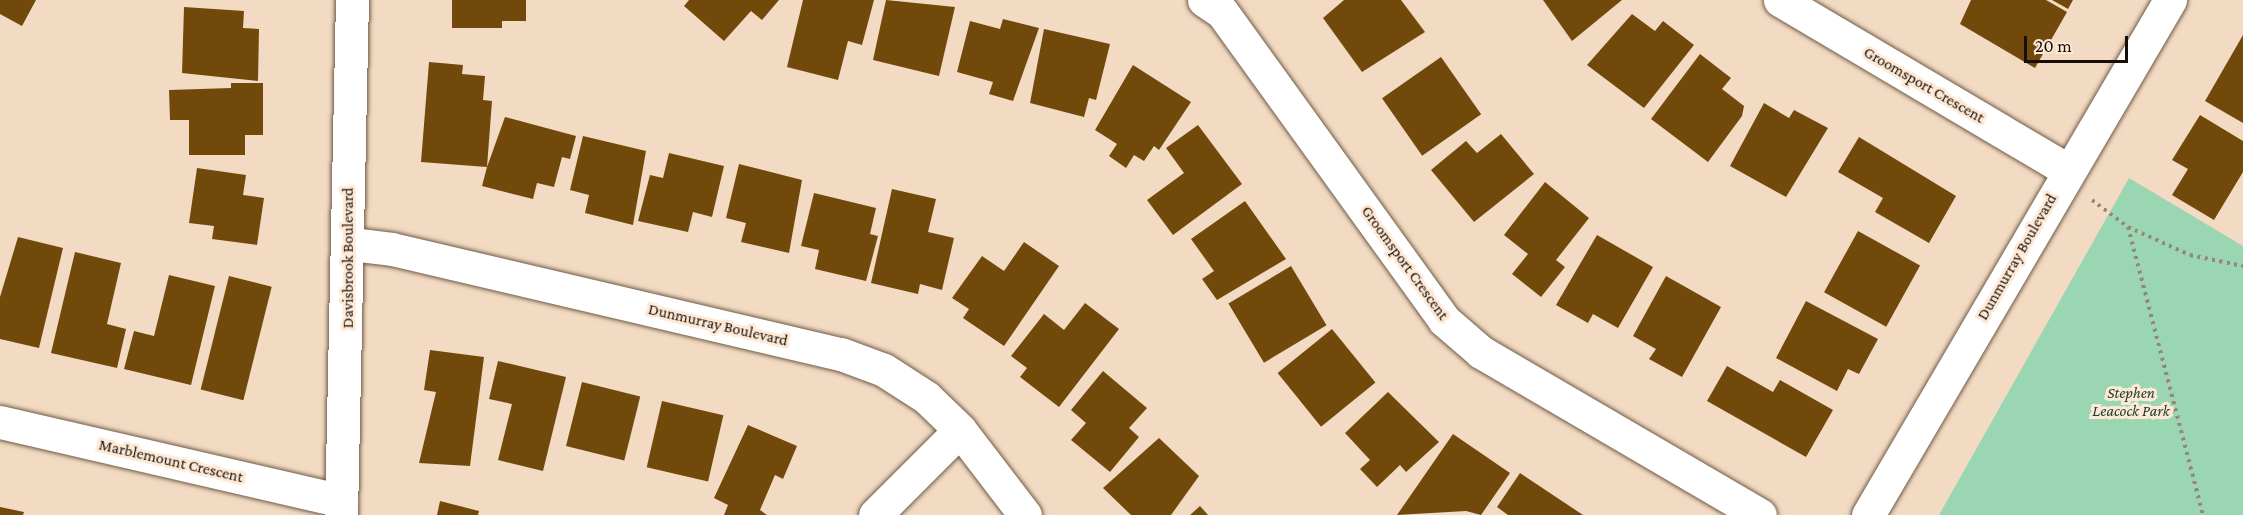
<!DOCTYPE html>
<html>
<head>
<meta charset="utf-8">
<style>
	body { margin:0 }
	#map { position:relative; width:2243px; height:515px; overflow:hidden; background:#f3dbc3; font-family:"Crimson Pro",serif }
	div>[style] { position:absolute }
	[style*='--x'] { left:calc(var(--x)*1px); top:calc(var(--y)*1px); width:calc(var(--w)*1px); rotate:calc(var(--a)*1deg) }
	.green>* { inset:0; background:#9bd6b2 }
	.building>* { inset:0; background:#71490a; transform-origin:0 0 }
	.path>* { height:4px; margin-top:-2px; transform-origin:0; background:repeating-linear-gradient(90deg,#978675 0 3px,transparent 0 7.5px) }
	.roads { filter:drop-shadow(0 0 2px #705b46) drop-shadow(0 0 2px #705b46) }
	.minor>* { height:33px; margin:-16.5px; padding:0 16.5px; transform-origin:16.5px; border-radius:16.5px; background:#fff }
	span { translate:-50% -50%; white-space:nowrap; text-align:center; line-height:1.15; -webkit-text-stroke:6px #fde9d6; paint-order:stroke }
	.street-label { font-size:16px; color:#170f07 }
	.park-label { font-size:16px; color:#1b402b; font-style:italic }
	.scale { position:absolute; left:2024px; top:36px; width:104px; height:27px; box-sizing:border-box; border:3px solid #170f07; border-top:0; padding-left:8px; font-size:18px; line-height:21px; white-space:nowrap; color:#170f07; -webkit-text-stroke:4px #fde9d6; paint-order:stroke }
</style>
</head>
<body>
<div id="map">
	<div class="green">
		<div style="clip-path:polygon(2129px 178px,2243px 246px,2243px 515px,1939px 515px)"></div>
	</div>
	<div class="building">
		<div style="clip-path:polygon(0 0,36px 0,22px 26px,0 14px)"></div>
		<div style="clip-path:polygon(452px 0,526px 0,526px 21px,502px 21px,502px 28px,452px 28px)"></div>
		<div style="clip-path:polygon(689px 0,779px 0,762px 20px,751px 11px,724px 41px,684px 6px)"></div>
		<div style="clip-path:polygon(803px 0,874px 0,862px 45px,848px 41px,838px 80px,787px 67px)"></div>
		<div style="clip-path:polygon(886px 0,955px 7px,939px 76px,873px 60px)"></div>
		<div style="clip-path:polygon(1344px 0,1401px 0,1425px 32px,1362px 72px,1323px 18px)"></div>
		<div style="clip-path:polygon(1543px 0,1622px 0,1572px 41px)"></div>
		<div style="clip-path:polygon(1971px 0,2046px 0,2067px 12px,2035px 68px,1960px 24px)"></div>
		<div style="clip-path:polygon(2052px 0,2073px 0,2068px 9px)"></div>
		<div style="clip-path:polygon(184px 7px,244px 11px,243px 28px,259px 29px,258px 81px,182px 73px)"></div>
		<div style="clip-path:polygon(1632px 14px,1655px 31px,1663px 21px,1694px 45px,1644px 108px,1587px 65px)"></div>
		<div style="clip-path:polygon(1003px 19px,1039px 28px,1013px 101px,989px 94px,993px 82px,957px 72px,970px 21px,1000px 29px)"></div>
		<div style="clip-path:polygon(1044px 29px,1110px 44px,1096px 100px,1089px 98px,1084px 117px,1030px 103px)"></div>
		<div style="clip-path:polygon(2243px 35px,2243px 123px,2205px 101px)"></div>
		<div style="clip-path:polygon(1700px 54px,1731px 78px,1722px 89px,1744px 106px,1742px 116px,1708px 162px,1651px 119px)"></div>
		<div style="left:1441px;top:57px;width:70px;height:72px;rotate:55deg"></div>
		<div style="clip-path:polygon(429px 62px,463px 65px,462px 74px,485px 76px,483px 100px,492px 101px,487px 167px,505px 117px,576px 136px,570px 159px,562px 157px,554px 187px,537px 183px,533px 199px,482px 186px,487px 167px,421px 162px)"></div>
		<div style="clip-path:polygon(1133px 65px,1191px 102px,1159px 150px,1154px 146px,1144px 161px,1134px 155px,1126px 168px,1109px 156px,1117px 144px,1095px 130px)"></div>
		<div style="clip-path:polygon(231px 83px,263px 83px,263px 135px,245px 135px,245px 155px,189px 155px,189px 120px,170px 120px,169px 90px,231px 88px)"></div>
		<div style="clip-path:polygon(1764px 103px,1789px 118px,1794px 110px,1828px 128px,1786px 197px,1730px 166px)"></div>
		<div style="clip-path:polygon(2200px 115px,2243px 141px,2243px 172px,2214px 220px,2172px 195px,2188px 169px,2172px 160px)"></div>
		<div style="clip-path:polygon(1198px 125px,1242px 184px,1173px 235px,1147px 200px,1184px 173px,1166px 148px)"></div>
		<div style="clip-path:polygon(1501px 134px,1534px 174px,1474px 222px,1431px 170px,1466px 141px,1477px 153px)"></div>
		<div style="clip-path:polygon(583px 136px,646px 151px,633px 225px,585px 213px,589px 195px,570px 190px)"></div>
		<div style="clip-path:polygon(1859px 137px,1956px 196px,1929px 243px,1875px 212px,1883px 198px,1838px 172px)"></div>
		<div style="clip-path:polygon(669px 153px,724px 166px,712px 217px,693px 212px,688px 232px,638px 221px,650px 175px,663px 178px)"></div>
		<div style="clip-path:polygon(739px 164px,802px 180px,789px 253px,741px 242px,746px 223px,726px 218px)"></div>
		<div style="clip-path:polygon(197px 168px,246px 175px,243px 195px,264px 198px,257px 245px,212px 239px,214px 226px,189px 223px)"></div>
		<div style="clip-path:polygon(1545px 182px,1589px 218px,1556px 260px,1565px 267px,1541px 297px,1512px 274px,1528px 254px,1504px 235px)"></div>
		<div style="clip-path:polygon(892px 189px,936px 199px,928px 232px,954px 238px,942px 290px,920px 284px,918px 294px,871px 283px)"></div>
		<div style="clip-path:polygon(814px 193px,876px 208px,870px 234px,878px 236px,866px 281px,815px 269px,819px 250px,801px 246px)"></div>
		<div style="clip-path:polygon(1245px 201px,1286px 259px,1217px 300px,1202px 279px,1214px 271px,1191px 239px)"></div>
		<div style="left:1858px;top:231px;width:71px;height:70px;rotate:29deg"></div>
		<div style="clip-path:polygon(1597px 235px,1653px 267px,1618px 328px,1593px 314px,1588px 323px,1556px 305px)"></div>
		<div style="clip-path:polygon(18px 237px,63px 248px,39px 348px,0 339px,0 297px)"></div>
		<div style="clip-path:polygon(1024px 242px,1059px 266px,1004px 346px,963px 318px,969px 309px,952px 298px,982px 256px,1004px 271px)"></div>
		<div style="clip-path:polygon(75px 252px,121px 263px,107px 324px,126px 329px,117px 368px,51px 353px)"></div>
		<div style="left:1291px;top:266px;width:69px;height:73px;rotate:59deg"></div>
		<div style="clip-path:polygon(169px 275px,215px 286px,191px 385px,124px 369px,134px 331px,154px 336px)"></div>
		<div style="left:229px;top:276px;width:44px;height:117px;rotate:14deg"></div>
		<div style="clip-path:polygon(1666px 276px,1721px 307px,1682px 377px,1649px 359px,1656px 349px,1633px 336px)"></div>
		<div style="clip-path:polygon(1806px 301px,1878px 339px,1859px 374px,1848px 369px,1837px 391px,1776px 358px)"></div>
		<div style="clip-path:polygon(1085px 303px,1119px 329px,1059px 407px,1020px 377px,1027px 368px,1011px 356px,1044px 314px,1064px 330px)"></div>
		<div style="left:1332px;top:329px;width:69px;height:70px;rotate:51deg"></div>
		<div style="clip-path:polygon(430px 350px,484px 357px,470px 466px,419px 463px,436px 392px,424px 390px)"></div>
		<div style="clip-path:polygon(498px 361px,566px 377px,543px 471px,498px 460px,512px 404px,489px 399px)"></div>
		<div style="clip-path:polygon(1727px 366px,1773px 392px,1780px 380px,1833px 410px,1806px 457px,1707px 401px)"></div>
		<div style="clip-path:polygon(1103px 371px,1147px 408px,1129px 428px,1139px 437px,1110px 472px,1071px 440px,1086px 423px,1071px 410px)"></div>
		<div style="left:582px;top:382px;width:60px;height:66px;rotate:14deg"></div>
		<div style="clip-path:polygon(1388px 392px,1439px 442px,1406px 472px,1400px 465px,1377px 487px,1360px 469px,1370px 460px,1345px 433px)"></div>
		<div style="left:662px;top:401px;width:63px;height:68px;rotate:13deg"></div>
		<div style="clip-path:polygon(748px 425px,797px 446px,783px 479px,775px 475px,760px 510px,767px 515px,724px 515px,728px 505px,714px 498px)"></div>
		<div style="clip-path:polygon(1453px 434px,1510px 473px,1481px 515px,1466px 511px,1397px 515px)"></div>
		<div style="clip-path:polygon(1159px 438px,1199px 476px,1171px 515px,1131px 515px,1103px 488px)"></div>
		<div style="clip-path:polygon(1520px 473px,1583px 515px,1508px 515px,1497px 507px)"></div>
		<div style="clip-path:polygon(440px 501px,479px 511px,478px 515px,437px 515px)"></div>
		<div style="clip-path:polygon(1200px 506px,1208px 515px,1190px 515px)"></div>
		<div style="clip-path:polygon(0 507px,24px 512px,23px 515px,0 515px)"></div>
	</div>
	<div class="path">
		<div style="--x:2092;--y:200;--w:45;--a:36.9"></div>
		<div style="--x:2128;--y:227;--w:68;--a:24.3"></div>
		<div style="--x:2190;--y:255;--w:54;--a:11.7"></div>
		<div style="--x:2128;--y:227;--w:298;--a:75.4"></div>
	</div>
	<div class="roads">
		<div class="minor">
			<div style="--x:1204;--y:0;--w:22;--a:34"></div>
			<div style="--x:1222;--y:12;--w:380;--a:54.2"></div>
			<div style="--x:1444;--y:320;--w:49;--a:40.9"></div>
			<div style="--x:1481;--y:352;--w:323;--a:30.3"></div>
			<div style="--x:1780;--y:0;--w:334;--a:30.6"></div>
			<div style="--x:351;--y:244;--w:41;--a:7"></div>
			<div style="--x:392;--y:249;--w:461;--a:13.2"></div>
			<div style="--x:841;--y:354;--w:46;--a:20.4"></div>
			<div style="--x:884;--y:370;--w:50;--a:32.7"></div>
			<div style="--x:926;--y:397;--w:47;--a:44.1"></div>
			<div style="--x:960;--y:430;--w:107;--a:52.6"></div>
			<div style="--x:0;--y:422;--w:350;--a:13"></div>
			<div style="--x:341;--y:515;--w:515;--a:-88.78"></div>
			<div style="--x:875;--y:515;--w:120;--a:-45"></div>
			<div style="--x:1868;--y:515;--w:597;--a:-59.61"></div>
		</div>
	</div>
	<div class="street-label">
		<span style="left:1924px;top:85px;rotate:30deg">Groomsport Crescent</span>
		<span style="left:2017px;top:257px;rotate:-60deg">Dunmurray Boulevard</span>
		<span style="left:348px;top:258px;rotate:-90deg">Davisbrook Boulevard</span>
		<span style="left:1405px;top:263px;rotate:54deg">Groomsport Crescent</span>
		<span style="left:718px;top:325px;rotate:13deg">Dunmurray Boulevard</span>
		<span style="left:171px;top:461px;rotate:13deg">Marblemount Crescent</span>
	</div>
	<div class="park-label">
		<span style="left:2131px;top:402px">Stephen<br>Leacock Park</span>
	</div>
	<div class="scale">20 m</div>
</div>
</body>
</html>
